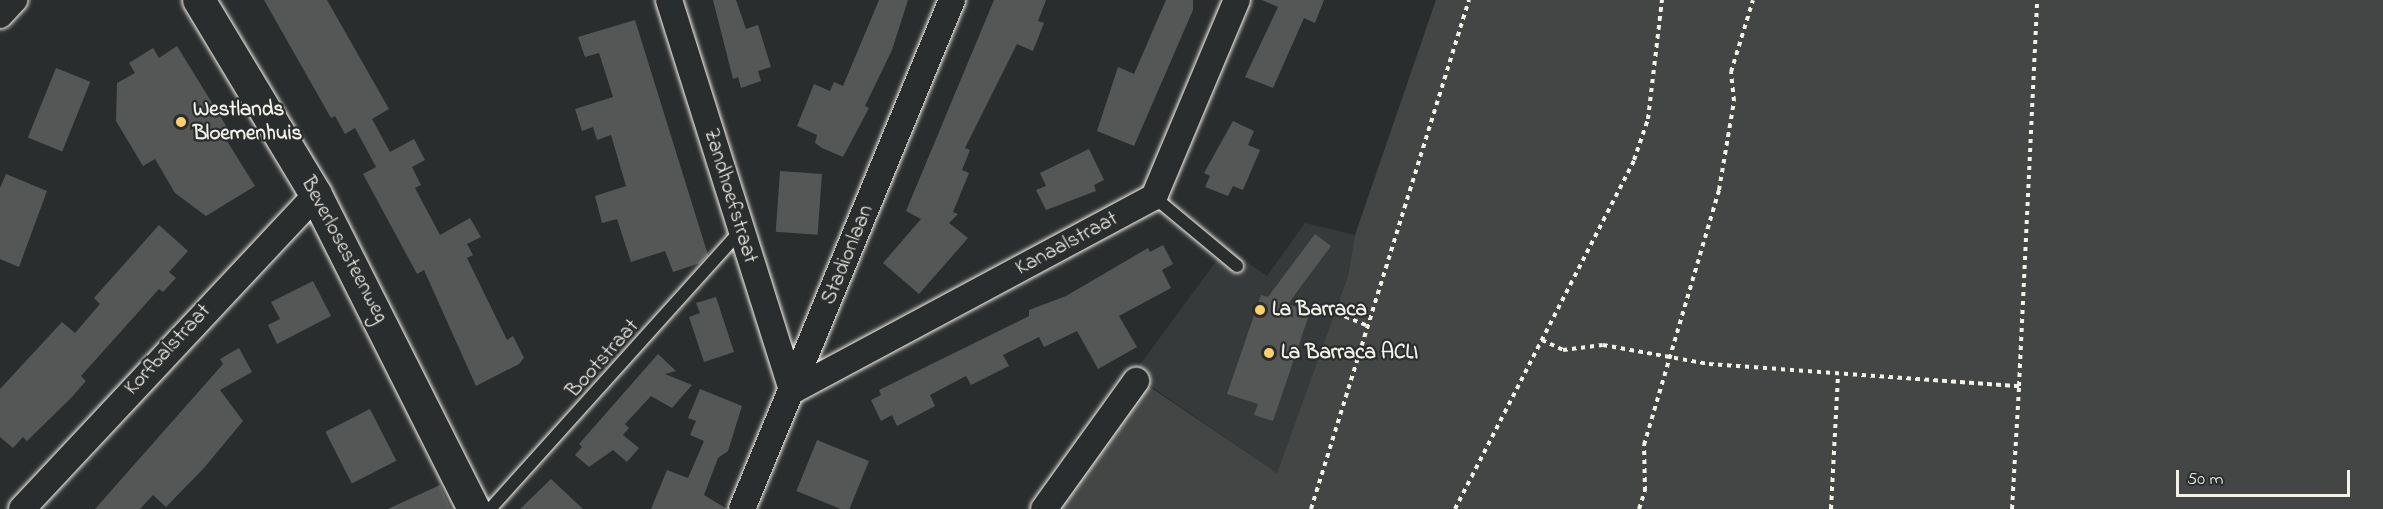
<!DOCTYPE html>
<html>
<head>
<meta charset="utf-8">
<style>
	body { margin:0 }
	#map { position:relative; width:2383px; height:509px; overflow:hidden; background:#2a2d2e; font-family:"Indie Flower",sans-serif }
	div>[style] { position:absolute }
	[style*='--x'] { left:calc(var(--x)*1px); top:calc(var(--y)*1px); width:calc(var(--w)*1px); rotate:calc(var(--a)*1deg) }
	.built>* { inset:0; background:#373a3a }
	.green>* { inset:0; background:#444645 }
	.building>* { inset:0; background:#555756; transform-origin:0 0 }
	.path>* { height:4px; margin-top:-2px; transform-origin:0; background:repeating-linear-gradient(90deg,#f4f1e8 0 4.5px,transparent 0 9px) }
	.roads { filter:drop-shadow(0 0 2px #f4f1e8) drop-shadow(0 0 2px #f4f1e8) }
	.service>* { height:12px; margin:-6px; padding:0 6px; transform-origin:6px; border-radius:6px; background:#2a2d2e }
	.minor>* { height:26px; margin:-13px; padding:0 13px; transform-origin:13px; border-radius:13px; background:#2a2d2e }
	.tertiary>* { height:32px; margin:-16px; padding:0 16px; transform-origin:16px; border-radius:16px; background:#2a2d2e }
	.dots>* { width:16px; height:16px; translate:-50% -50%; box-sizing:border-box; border:3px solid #2a2d2e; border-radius:50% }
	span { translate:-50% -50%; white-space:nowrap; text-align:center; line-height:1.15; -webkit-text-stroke:4.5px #2a2d2e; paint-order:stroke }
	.poi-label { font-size:21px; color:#f4f1e8; font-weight:700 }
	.left { translate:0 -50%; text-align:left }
	.street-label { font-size:21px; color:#f4f1e8 }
	.scale { position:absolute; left:2176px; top:470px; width:174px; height:27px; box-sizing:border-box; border:3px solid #f4f1e8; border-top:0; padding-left:8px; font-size:18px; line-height:21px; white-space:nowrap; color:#f4f1e8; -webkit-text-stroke:4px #2a2d2e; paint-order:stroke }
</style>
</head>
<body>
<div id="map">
	<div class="built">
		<div style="clip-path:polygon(1305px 223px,1355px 235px,1348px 276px,1277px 473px,1133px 374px,1226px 248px,1267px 276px)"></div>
	</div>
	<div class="green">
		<div style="clip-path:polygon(1436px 0,2383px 0,2383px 509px,1052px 509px,1141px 381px,1277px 473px,1348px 276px,1355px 235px)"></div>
	</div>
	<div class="building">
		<div style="clip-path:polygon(264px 0,327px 0,389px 109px,372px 119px,390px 152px,414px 139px,425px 160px,412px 167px,421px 185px,415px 188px,440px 235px,470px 218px,481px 237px,467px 244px,473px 255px,467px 258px,507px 340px,513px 336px,524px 358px,519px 364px,476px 386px,424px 270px,417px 274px,363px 174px,376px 167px,355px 128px,345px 134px,335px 116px,331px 118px)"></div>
		<div style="clip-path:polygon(713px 0,736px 0,746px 29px,758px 25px,771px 67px,758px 71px,761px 81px,741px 88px,738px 77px,733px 79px)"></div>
		<div style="clip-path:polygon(879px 0,908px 0,892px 50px,865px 106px,869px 108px,843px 157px,822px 148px,815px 143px,817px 135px,797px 126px,814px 84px,830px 91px,834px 82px,843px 86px)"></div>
		<div style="clip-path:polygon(994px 0,1046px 0,1038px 21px,1044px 23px,1033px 51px,1017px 44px,965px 148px,970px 150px,962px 170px,969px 173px,953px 212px,958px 214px,949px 223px,968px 238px,919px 294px,883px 263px,921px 219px,906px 211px)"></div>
		<div style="clip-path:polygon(1166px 0,1193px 0,1193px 10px,1134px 146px,1097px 131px,1118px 67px,1134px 74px)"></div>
		<div style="clip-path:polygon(1262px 0,1324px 0,1315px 23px,1304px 18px,1273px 88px,1245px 77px,1278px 7px)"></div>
		<div style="clip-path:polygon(635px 20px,708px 255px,700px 263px,673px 272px,665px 251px,631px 262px,617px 219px,602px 223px,595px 196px,626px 186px,611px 135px,597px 140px,593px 127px,582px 131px,575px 109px,613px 97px,599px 53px,585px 57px,578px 37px)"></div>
		<div style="clip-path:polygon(177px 46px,233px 137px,227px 141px,255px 186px,206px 216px,175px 193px,155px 159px,143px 166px,116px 121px,117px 83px,135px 73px,129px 63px,153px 48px,159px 58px)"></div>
		<div style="left:56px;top:68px;width:37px;height:75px;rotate:22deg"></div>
		<div style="clip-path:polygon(1233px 121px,1254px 131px,1248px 145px,1260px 150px,1243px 190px,1233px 186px,1228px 196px,1205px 187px,1210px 176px,1204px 173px)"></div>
		<div style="clip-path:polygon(1089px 149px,1104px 180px,1094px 185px,1096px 191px,1046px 210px,1036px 190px,1046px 186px,1040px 173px)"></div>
		<div style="left:780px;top:171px;width:42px;height:61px;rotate:4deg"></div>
		<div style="clip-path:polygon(6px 174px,47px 191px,19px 267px,0 259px,0 188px)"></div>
		<div style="clip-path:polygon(159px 225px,188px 251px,169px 272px,176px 278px,163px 292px,159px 289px,81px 376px,86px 381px,71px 398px,27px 441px,23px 437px,13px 448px,0 437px,0 389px,62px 322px,75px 333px,100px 304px,94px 298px)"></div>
		<div style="clip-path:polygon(1315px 234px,1331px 246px,1288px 304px,1310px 312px,1273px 421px,1254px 415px,1258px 404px,1227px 394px,1261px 295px,1268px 297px)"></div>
		<div style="clip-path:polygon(1163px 245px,1173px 264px,1162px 270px,1171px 288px,1119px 316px,1137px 347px,1098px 369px,1077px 331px,1044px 347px,1039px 337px,1003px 355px,1009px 366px,971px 385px,966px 376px,930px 395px,935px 406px,897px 426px,892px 415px,881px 421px,871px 400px,881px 395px,879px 390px,1029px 316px,1029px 310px,1066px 296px,1148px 248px,1150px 252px)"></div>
		<div style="clip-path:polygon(313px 281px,331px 316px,277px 344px,268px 325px,280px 319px,271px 302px)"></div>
		<div style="clip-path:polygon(716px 297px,734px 352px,704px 362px,689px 317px,700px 313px,696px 303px)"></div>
		<div style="clip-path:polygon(239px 348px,252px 372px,220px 390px,243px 421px,204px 468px,166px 507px,153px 495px,140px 509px,95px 509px,223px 364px,220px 359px)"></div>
		<div style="clip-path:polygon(658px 354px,676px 371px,665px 374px,692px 385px,672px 408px,651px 396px,625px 424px,629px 428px,623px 435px,639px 448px,627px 462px,613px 450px,589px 467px,575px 455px,582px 447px,579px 444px)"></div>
		<div style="clip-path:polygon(700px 389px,742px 406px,728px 451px,718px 458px,704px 495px,727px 509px,651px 509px,667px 470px,688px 478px,704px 441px,690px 435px,696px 421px,688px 418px)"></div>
		<div style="left:370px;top:409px;width:58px;height:50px;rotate:63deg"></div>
		<div style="left:817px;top:440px;width:56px;height:55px;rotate:22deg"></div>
		<div style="clip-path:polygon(551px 479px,583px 509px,520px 509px)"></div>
		<div style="clip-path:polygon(440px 485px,451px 509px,388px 509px)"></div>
	</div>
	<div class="path">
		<div style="--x:1320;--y:306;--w:52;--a:22.6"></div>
		<div style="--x:1542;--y:340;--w:23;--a:25"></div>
		<div style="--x:1563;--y:350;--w:40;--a:-7.1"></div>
		<div style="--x:1603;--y:345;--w:108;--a:10.2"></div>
		<div style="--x:1709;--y:364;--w:311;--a:4.1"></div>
		<div style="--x:2019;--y:386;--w:386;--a:-87.3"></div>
		<div style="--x:1311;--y:509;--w:533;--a:-72.76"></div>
		<div style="--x:1455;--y:509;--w:392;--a:-62.8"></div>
		<div style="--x:1634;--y:160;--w:43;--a:-71.1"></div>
		<div style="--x:1648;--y:119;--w:120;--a:-83.3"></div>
		<div style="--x:1639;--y:509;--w:19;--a:-72"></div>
		<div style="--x:1645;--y:491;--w:46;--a:-91.2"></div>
		<div style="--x:1644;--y:445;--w:266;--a:-73.6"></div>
		<div style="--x:1719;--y:190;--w:90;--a:-80.4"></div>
		<div style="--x:1734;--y:101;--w:29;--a:-96"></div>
		<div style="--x:1731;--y:72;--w:75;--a:-73"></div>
		<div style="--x:1831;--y:509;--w:133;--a:-87"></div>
		<div style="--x:2012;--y:509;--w:123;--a:-86.7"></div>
	</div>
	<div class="roads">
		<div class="service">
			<div style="--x:1154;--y:197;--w:108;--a:39.7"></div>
			<div style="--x:490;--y:509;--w:375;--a:-48"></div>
		</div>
		<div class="minor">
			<div style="--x:669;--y:0;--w:410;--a:72.5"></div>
			<div style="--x:792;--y:391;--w:411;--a:-28.2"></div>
			<div style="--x:1154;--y:197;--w:214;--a:-67.2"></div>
			<div style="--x:0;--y:15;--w:21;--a:-47"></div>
			<div style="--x:22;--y:509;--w:430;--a:-46.9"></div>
			<div style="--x:742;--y:509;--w:551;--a:-67.58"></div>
			<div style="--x:1044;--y:509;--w:158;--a:-54.3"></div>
		</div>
		<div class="tertiary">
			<div style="--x:199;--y:0;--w:227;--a:59"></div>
			<div style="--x:316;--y:195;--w:352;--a:63.3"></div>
		</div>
	</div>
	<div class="dots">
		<div style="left:181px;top:122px;background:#ffd166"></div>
		<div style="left:1260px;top:310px;background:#ffd166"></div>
		<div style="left:1269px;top:353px;background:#ffd166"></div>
	</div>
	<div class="poi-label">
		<span class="left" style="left:193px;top:122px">Westlands<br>Bloemenhuis</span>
		<span class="left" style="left:1272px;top:310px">La Barraca</span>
		<span class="left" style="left:1281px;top:353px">La Barraca ACLI</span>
	</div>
	<div class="street-label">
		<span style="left:730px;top:196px;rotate:73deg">Zandhoefstraat</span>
		<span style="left:1067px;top:244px;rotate:-28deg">Kanaalstraat</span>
		<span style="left:344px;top:250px;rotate:62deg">Beverlosesteenweg</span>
		<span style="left:848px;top:255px;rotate:-68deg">Stadionlaan</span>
		<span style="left:168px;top:350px;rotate:-47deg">Korfbalstraat</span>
		<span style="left:603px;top:359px;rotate:-48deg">Bootstraat</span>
	</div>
	<div class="scale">50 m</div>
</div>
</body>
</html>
